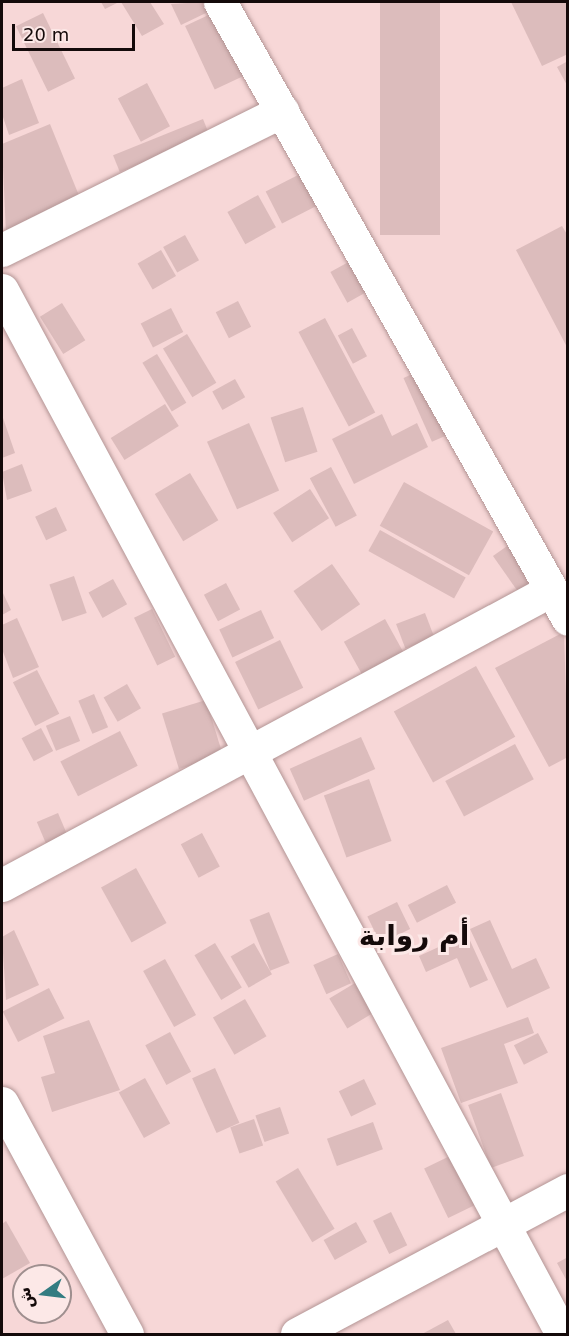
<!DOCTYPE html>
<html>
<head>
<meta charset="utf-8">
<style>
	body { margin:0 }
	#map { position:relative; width:569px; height:1336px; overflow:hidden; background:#f7d7d7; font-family:"DejaVu Sans",Cairo,sans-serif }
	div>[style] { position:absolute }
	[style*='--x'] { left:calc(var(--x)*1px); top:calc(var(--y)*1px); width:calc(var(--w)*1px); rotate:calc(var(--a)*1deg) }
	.building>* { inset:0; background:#dcbcbc; transform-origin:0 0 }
	.roads { filter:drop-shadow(0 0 2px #b39595) drop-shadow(0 0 2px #b39595) }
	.street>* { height:33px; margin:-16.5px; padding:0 16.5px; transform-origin:16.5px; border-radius:16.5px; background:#fff }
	span { translate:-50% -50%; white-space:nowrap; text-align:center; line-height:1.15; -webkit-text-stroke:6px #fce8e7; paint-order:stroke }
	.town-label { font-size:28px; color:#140a0a; font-weight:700 }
	.frame { position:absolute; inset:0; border:3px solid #140a0a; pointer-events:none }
	.north { position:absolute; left:12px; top:1264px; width:60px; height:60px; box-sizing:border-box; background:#fce8e7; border:2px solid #9f8f8f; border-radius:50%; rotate:256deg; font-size:16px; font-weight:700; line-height:24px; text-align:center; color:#140a0a }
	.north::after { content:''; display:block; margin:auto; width:21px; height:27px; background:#337c81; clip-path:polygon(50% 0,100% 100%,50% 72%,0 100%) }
	.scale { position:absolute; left:12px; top:24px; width:123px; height:27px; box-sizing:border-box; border:3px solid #140a0a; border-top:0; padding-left:8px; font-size:18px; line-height:21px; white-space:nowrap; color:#140a0a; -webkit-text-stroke:4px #fce8e7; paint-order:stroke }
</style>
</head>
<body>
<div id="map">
	<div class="building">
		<div style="clip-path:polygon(101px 2px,119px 2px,105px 9px)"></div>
		<div style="clip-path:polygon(121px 2px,150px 2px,164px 24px,142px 36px)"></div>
		<div style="clip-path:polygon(203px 2px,208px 12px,181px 25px,171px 4px)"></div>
		<div style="left:380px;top:2px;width:60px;height:233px"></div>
		<div style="clip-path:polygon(511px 2px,568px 2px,568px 54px,542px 66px)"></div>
		<div style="left:215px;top:12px;width:70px;height:33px;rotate:65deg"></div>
		<div style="left:43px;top:13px;width:73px;height:30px;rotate:64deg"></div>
		<div style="clip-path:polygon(568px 61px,568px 87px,557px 67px)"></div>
		<div style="clip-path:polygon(22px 79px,39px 123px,9px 135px,2px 114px,2px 88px)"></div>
		<div style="left:147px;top:83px;width:49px;height:33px;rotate:62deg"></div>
		<div style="left:203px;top:119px;width:18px;height:97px;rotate:68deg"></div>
		<div style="clip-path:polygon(50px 124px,82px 203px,6px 234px,2px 144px)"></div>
		<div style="left:304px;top:172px;width:36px;height:43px;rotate:63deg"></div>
		<div style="left:258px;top:195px;width:37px;height:35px;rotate:61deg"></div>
		<div style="clip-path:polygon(562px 226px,568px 236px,568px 349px,516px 250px)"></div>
		<div style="left:185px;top:235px;width:29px;height:25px;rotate:61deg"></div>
		<div style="left:161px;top:250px;width:30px;height:27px;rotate:60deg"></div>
		<div style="left:354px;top:259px;width:35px;height:27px;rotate:61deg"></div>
		<div style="left:238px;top:301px;width:29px;height:25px;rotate:63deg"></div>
		<div style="left:62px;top:303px;width:44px;height:26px;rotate:58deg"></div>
		<div style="left:171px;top:308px;width:27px;height:34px;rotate:63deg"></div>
		<div style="left:325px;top:318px;width:107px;height:30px;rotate:62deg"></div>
		<div style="left:352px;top:328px;width:32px;height:16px;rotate:62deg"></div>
		<div style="left:187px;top:334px;width:57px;height:28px;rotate:59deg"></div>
		<div style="left:157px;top:354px;width:57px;height:17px;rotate:59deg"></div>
		<div style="left:419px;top:371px;width:70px;height:17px;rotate:66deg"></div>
		<div style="left:235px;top:379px;width:21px;height:26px;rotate:61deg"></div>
		<div style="left:165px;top:404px;width:26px;height:64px;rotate:58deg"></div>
		<div style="left:303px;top:407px;width:47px;height:34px;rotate:72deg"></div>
		<div style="clip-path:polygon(382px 414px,392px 436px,417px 423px,428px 447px,354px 484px,332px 439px)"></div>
		<div style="clip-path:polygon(2px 415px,15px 453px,2px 458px)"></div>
		<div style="left:249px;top:423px;width:74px;height:46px;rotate:66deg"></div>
		<div style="clip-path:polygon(22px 464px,32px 491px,7px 500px,2px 472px)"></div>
		<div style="left:331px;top:467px;width:55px;height:24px;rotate:62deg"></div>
		<div style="left:190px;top:473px;width:55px;height:41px;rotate:59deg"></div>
		<div style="left:404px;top:482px;width:102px;height:50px;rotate:29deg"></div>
		<div style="left:310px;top:489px;width:35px;height:44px;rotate:57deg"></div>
		<div style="left:56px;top:507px;width:26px;height:23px;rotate:65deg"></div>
		<div style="left:380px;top:530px;width:98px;height:24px;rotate:29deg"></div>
		<div style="left:520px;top:537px;width:45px;height:33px;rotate:55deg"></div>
		<div style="left:332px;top:564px;width:49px;height:47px;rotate:55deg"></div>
		<div style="left:74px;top:576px;width:39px;height:26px;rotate:71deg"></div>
		<div style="left:113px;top:579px;width:29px;height:28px;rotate:61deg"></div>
		<div style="left:226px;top:583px;width:30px;height:25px;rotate:62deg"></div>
		<div style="clip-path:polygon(2px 591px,11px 610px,2px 615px)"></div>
		<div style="left:152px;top:609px;width:53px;height:20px;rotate:64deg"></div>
		<div style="left:261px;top:610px;width:31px;height:46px;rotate:65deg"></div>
		<div style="left:425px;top:613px;width:26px;height:31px;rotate:69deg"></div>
		<div style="clip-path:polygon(17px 618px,39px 667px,13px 678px,2px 649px,2px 625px)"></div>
		<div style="left:385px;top:619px;width:38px;height:47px;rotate:61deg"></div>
		<div style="clip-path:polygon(564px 632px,568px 757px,549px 767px,495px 668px)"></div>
		<div style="left:280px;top:640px;width:53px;height:50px;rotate:64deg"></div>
		<div style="left:476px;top:666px;width:81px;height:94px;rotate:61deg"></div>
		<div style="left:37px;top:670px;width:49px;height:27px;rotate:63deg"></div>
		<div style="left:127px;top:684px;width:28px;height:27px;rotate:60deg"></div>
		<div style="left:94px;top:694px;width:36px;height:17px;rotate:67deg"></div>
		<div style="left:206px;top:700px;width:58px;height:46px;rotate:73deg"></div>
		<div style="left:70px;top:716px;width:27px;height:26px;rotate:68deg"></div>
		<div style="left:41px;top:728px;width:26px;height:22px;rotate:62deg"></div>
		<div style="left:120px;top:731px;width:39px;height:67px;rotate:63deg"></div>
		<div style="left:361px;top:737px;width:35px;height:78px;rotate:66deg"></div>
		<div style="left:515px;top:744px;width:40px;height:79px;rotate:62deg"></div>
		<div style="left:369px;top:779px;width:66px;height:48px;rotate:70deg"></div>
		<div style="left:58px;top:813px;width:25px;height:23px;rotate:67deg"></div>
		<div style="left:202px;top:833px;width:38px;height:24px;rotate:62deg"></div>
		<div style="left:136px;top:868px;width:63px;height:40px;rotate:61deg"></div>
		<div style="left:447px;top:885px;width:20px;height:44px;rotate:63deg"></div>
		<div style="left:397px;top:902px;width:30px;height:33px;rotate:64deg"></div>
		<div style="left:269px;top:912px;width:55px;height:21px;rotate:68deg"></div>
		<div style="clip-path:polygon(490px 920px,512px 969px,536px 958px,550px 988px,507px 1008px,470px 929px)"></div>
		<div style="clip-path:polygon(14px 930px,39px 985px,6px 1000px,2px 937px)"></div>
		<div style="clip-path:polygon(467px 934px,488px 980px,470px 988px,457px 958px,426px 972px,419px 956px)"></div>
		<div style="left:215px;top:943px;width:52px;height:24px;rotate:59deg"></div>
		<div style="left:254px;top:943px;width:36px;height:27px;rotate:60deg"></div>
		<div style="left:338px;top:954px;width:32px;height:27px;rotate:66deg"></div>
		<div style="left:165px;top:959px;width:64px;height:25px;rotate:61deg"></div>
		<div style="left:355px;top:983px;width:35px;height:30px;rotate:59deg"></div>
		<div style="left:49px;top:988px;width:34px;height:52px;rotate:63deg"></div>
		<div style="left:245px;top:999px;width:43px;height:37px;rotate:60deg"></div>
		<div style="clip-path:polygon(528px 1017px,534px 1033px,504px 1044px,518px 1083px,461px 1103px,441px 1048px)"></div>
		<div style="clip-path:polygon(89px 1020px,120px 1090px,52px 1112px,41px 1077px,55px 1073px,43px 1036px)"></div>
		<div style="left:170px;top:1032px;width:45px;height:28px;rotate:62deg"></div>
		<div style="left:538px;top:1033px;width:22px;height:27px;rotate:63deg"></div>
		<div style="left:215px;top:1068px;width:60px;height:25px;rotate:66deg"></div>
		<div style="left:145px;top:1078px;width:52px;height:30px;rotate:61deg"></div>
		<div style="left:364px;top:1079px;width:28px;height:28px;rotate:64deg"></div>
		<div style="left:501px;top:1093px;width:67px;height:35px;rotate:70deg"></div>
		<div style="left:280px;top:1107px;width:28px;height:26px;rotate:71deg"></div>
		<div style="left:254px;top:1119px;width:28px;height:25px;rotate:71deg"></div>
		<div style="left:373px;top:1122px;width:29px;height:49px;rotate:70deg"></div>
		<div style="left:452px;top:1155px;width:55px;height:31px;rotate:64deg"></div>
		<div style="left:298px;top:1168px;width:71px;height:26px;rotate:59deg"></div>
		<div style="left:391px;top:1212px;width:37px;height:20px;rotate:64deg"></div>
		<div style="clip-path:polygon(6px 1221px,30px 1263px,2px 1279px,2px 1224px)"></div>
		<div style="left:356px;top:1222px;width:23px;height:37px;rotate:61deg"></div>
		<div style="clip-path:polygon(568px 1257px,568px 1283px,557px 1263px)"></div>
		<div style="clip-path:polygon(448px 1320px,456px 1334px,422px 1334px)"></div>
	</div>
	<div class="roads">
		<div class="street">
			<div style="--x:220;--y:2;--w:708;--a:60.58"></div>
			<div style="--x:2;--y:250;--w:313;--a:-26.4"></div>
			<div style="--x:2;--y:290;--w:1185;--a:61.79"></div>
			<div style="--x:2;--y:885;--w:623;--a:-28.25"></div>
			<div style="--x:2;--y:1103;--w:263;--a:61.6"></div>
			<div style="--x:297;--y:1334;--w:307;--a:-28"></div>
		</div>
	</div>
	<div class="town-label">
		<span style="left:414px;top:936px">أم روابة</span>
	</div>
	<div class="frame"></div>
	<div class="north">ش</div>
	<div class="scale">20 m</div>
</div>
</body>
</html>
